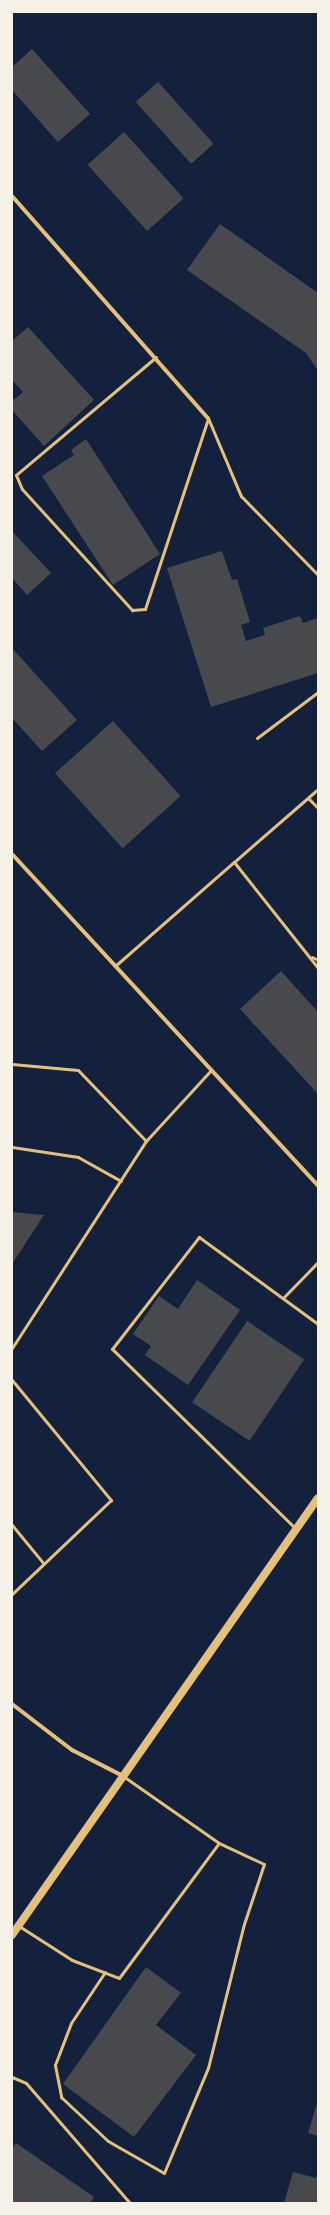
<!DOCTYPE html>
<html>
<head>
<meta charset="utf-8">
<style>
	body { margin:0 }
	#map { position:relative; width:330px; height:2215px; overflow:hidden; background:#14213d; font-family:"Exo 2",sans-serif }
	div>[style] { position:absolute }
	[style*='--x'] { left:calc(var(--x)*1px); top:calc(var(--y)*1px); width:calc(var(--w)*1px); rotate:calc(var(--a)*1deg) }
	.building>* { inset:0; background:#48494c; transform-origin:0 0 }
	.service>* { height:3px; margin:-1.5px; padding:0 1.5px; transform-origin:1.5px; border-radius:1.5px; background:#e5c07b }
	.minor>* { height:4px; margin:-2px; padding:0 2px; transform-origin:2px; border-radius:2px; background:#e5c07b }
	.secondary>* { height:8px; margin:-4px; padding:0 4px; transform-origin:4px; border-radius:4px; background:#e5c07b }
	span { translate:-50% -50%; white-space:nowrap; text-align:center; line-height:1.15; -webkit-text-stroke:3px #f6f1e7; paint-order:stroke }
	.frame { position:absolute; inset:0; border:13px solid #f6f1e7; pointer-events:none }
</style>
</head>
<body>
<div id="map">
	<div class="building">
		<div style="clip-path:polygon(32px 49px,90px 114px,58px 142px,12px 90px,12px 67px)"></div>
		<div style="left:158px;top:82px;width:83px;height:30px;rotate:48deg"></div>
		<div style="left:124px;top:132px;width:89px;height:49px;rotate:48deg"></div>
		<div style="clip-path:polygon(220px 224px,318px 293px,318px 371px,306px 353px,187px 270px)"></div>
		<div style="clip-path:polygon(28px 327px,94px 400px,44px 446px,12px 410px,12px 401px,23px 392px,12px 380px,12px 341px)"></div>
		<div style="clip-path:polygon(86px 439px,160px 554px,113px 585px,42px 476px,74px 455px,71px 450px)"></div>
		<div style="clip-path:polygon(12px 531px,51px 573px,27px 595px,12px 578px)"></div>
		<div style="clip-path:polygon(222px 551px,232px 580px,237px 579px,250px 622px,241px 625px,246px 641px,265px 635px,263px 628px,300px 616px,303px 623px,318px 618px,318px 673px,211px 707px,167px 568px)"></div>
		<div style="clip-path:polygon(12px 648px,77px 720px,42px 751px,12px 718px)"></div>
		<div style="left:113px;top:721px;width:101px;height:78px;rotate:48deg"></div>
		<div style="clip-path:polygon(281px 971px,318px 1012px,318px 1094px,240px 1009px)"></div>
		<div style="clip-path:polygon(12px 1212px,44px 1215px,12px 1264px)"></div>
		<div style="clip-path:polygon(197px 1280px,240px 1310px,188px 1385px,145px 1355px,151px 1346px,133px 1334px,159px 1296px,178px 1309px)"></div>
		<div style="left:247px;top:1321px;width:69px;height:98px;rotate:34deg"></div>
		<div style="clip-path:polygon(146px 1967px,181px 1993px,156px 2025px,196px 2055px,134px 2137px,63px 2084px)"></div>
		<div style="clip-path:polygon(318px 2100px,318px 2136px,308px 2133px)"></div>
		<div style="clip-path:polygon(16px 2143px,94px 2197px,90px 2203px,12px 2203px,12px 2148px)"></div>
		<div style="clip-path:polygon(318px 2171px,318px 2203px,284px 2203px,293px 2172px,316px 2178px)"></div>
	</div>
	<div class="service">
		<div style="--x:156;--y:357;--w:183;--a:139.9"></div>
		<div style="--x:16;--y:475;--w:15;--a:67"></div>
		<div style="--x:22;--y:489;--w:164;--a:47.7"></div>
		<div style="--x:132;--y:610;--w:13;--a:-4"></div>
		<div style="--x:145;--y:609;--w:201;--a:-71.7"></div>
		<div style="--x:208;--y:418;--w:85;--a:67.1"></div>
		<div style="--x:241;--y:496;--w:110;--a:45.7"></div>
		<div style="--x:257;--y:738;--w:76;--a:-37"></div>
		<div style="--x:318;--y:789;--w:111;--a:139"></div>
		<div style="--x:234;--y:862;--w:135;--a:51.6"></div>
		<div style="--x:308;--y:798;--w:14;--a:45"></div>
		<div style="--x:312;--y:957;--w:7;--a:27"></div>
		<div style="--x:115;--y:966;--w:158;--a:-41.2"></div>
		<div style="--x:12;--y:1064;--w:66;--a:5.2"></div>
		<div style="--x:78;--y:1070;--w:98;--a:46.2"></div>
		<div style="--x:12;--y:1147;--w:67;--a:8.6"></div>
		<div style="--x:78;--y:1157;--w:49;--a:29.2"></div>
		<div style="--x:283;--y:1298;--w:50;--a:-45.8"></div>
		<div style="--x:12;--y:1348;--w:247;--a:-57.1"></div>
		<div style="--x:146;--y:1141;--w:96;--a:-47.5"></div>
		<div style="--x:12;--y:1380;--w:156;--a:50.5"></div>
		<div style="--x:111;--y:1500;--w:137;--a:136.5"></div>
		<div style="--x:12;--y:1525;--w:50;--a:50.6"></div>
		<div style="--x:295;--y:1528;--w:256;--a:-135.6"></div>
		<div style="--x:112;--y:1349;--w:142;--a:-52.2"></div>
		<div style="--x:199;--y:1237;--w:147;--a:36.2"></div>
		<div style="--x:19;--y:1926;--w:63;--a:32.7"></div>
		<div style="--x:72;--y:1960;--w:50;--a:21"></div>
		<div style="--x:119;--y:1978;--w:168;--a:-53.5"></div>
		<div style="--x:105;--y:1972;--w:61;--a:123.7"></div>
		<div style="--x:71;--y:2023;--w:45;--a:110.9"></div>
		<div style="--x:55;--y:2065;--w:33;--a:79"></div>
		<div style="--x:61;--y:2097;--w:64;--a:43.1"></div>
		<div style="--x:108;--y:2141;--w:64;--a:29.7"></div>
		<div style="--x:164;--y:2173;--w:114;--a:-67.3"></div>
		<div style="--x:208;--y:2068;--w:148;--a:-76"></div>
		<div style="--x:244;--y:1924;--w:63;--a:-71.6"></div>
		<div style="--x:264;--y:1864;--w:50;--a:-155"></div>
		<div style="--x:219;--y:1843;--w:117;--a:-145.1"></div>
		<div style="--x:12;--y:2077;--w:15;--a:23"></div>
		<div style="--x:26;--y:2083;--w:159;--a:49.1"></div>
	</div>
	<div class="minor">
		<div style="--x:12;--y:196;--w:296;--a:48.6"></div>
		<div style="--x:12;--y:854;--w:452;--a:47.3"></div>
		<div style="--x:12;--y:1704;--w:76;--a:37.5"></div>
		<div style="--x:72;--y:1750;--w:57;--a:27"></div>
	</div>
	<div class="secondary">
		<div style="--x:12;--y:1935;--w:533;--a:-55"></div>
	</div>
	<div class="frame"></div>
</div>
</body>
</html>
